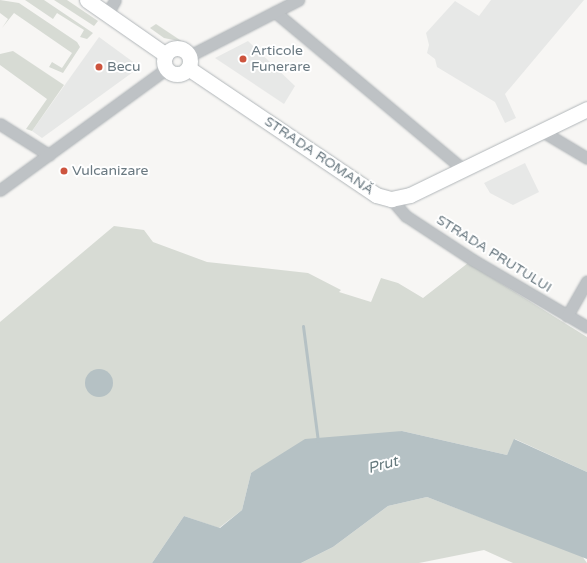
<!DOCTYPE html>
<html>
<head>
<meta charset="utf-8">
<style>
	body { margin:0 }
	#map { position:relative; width:587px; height:563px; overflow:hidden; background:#f7f6f4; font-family:"Varela Round",sans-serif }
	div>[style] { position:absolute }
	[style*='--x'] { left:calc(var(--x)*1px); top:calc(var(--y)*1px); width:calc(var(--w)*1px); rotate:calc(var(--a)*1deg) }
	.built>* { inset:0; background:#e7e8e7 }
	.green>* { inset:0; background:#d7dbd4 }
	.water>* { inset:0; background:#b5c1c4 }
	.round { border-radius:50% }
	.stream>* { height:3px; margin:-1.5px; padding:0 1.5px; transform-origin:1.5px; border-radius:1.5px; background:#b5c1c4 }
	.roads { filter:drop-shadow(0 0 1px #b1b6b9) drop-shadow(0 0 1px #b1b6b9) }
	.minor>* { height:11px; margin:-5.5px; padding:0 5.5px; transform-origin:5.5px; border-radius:5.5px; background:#bec2c5 }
	.secondary>* { height:15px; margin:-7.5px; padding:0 7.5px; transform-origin:7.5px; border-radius:7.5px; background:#fff }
	.secondary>.ring { margin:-7.5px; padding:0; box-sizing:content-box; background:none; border:15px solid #fff; border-radius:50% }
	.dots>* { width:11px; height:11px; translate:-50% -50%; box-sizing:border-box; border:2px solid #fff; border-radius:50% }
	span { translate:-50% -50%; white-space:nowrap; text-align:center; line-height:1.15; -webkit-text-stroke:4px #fff; paint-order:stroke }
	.poi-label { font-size:14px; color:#6a7981 }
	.left { translate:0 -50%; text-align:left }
	.street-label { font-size:14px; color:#6a7981 }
	.water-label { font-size:15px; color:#65797d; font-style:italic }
</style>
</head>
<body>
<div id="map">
	<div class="built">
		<div style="clip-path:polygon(491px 0,584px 0,505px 94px,516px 118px,505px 123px,495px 102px,437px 67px,435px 59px,427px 53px,429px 45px,426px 33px,455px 1px,479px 16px)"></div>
		<div style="clip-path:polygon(99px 37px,140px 67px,42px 138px,32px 131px)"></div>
		<div style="clip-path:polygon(248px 41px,295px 86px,284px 104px,215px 58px)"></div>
		<div style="clip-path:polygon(525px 163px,539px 192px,513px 205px,490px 193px,484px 183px)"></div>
	</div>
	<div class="green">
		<div style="clip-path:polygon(0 0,19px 3px,77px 42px,80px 47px,63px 73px,49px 67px,52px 62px,62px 68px,72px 53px,14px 13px,2px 28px,8px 19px,0 13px)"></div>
		<div style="clip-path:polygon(25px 0,44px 0,93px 33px,87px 39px,80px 37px,84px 30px,57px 13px,53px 19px)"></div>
		<div style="clip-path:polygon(54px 0,67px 0,98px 21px,94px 26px)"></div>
		<div style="clip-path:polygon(156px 24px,183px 42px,164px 38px,150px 28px)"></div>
		<div style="clip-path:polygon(13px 51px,64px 85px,32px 131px,26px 129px,47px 99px,0 65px,0 54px)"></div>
		<div style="clip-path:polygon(114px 226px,144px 230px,153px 242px,207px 262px,308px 273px,341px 290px,339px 292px,371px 302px,381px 278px,398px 283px,423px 298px,468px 263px,587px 337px,587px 472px,515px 439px,507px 455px,402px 431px,251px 473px,242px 510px,219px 528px,184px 516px,152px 563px,0 563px,0 322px)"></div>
		<div style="clip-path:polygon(427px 497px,582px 556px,587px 563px,513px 563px,484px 550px,419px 563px,301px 563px,333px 547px,388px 506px)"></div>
	</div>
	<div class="water">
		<div class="round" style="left:85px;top:369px;width:28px;height:28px"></div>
		<div style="clip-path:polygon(402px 431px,507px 455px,514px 439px,587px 472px,587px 559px,427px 497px,388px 506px,333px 547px,301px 563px,152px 563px,184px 516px,220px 528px,242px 510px,251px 473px,305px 439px)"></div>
	</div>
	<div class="stream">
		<div style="--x:303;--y:326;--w:116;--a:82.6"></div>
	</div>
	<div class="roads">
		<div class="minor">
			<div style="--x:275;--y:12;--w:245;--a:39.9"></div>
			<div style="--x:107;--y:14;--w:16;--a:-60"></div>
			<div style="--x:189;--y:56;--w:123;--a:-27.2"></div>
			<div style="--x:0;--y:124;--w:58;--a:32.3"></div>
			<div style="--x:542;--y:131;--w:52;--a:31"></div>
			<div style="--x:0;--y:190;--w:207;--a:-36.1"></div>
			<div style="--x:391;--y:199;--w:23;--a:49"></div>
			<div style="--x:406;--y:216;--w:80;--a:33.3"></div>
			<div style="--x:473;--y:260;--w:132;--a:30.4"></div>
			<div style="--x:567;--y:316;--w:40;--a:-60.3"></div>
		</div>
		<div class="secondary">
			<div style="--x:87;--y:0;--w:96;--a:34.8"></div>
			<div class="ring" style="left:164px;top:48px;width:11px;height:11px"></div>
			<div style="--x:188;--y:68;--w:227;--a:34"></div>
			<div style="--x:376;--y:195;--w:16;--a:15"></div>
			<div style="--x:391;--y:199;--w:19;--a:-12"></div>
			<div style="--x:410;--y:195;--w:197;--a:-25.9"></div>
		</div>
	</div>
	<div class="dots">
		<div style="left:243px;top:59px;background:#cd543e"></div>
		<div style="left:99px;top:67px;background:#cd543e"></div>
		<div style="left:64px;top:171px;background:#cd543e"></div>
	</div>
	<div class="poi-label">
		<span class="left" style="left:251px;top:59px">Articole<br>Funerare</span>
		<span class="left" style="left:107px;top:67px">Becu</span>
		<span class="left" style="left:72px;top:171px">Vulcanizare</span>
	</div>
	<div class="street-label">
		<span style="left:319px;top:156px;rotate:34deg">STRADA ROMANĂ</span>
		<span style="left:494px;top:254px;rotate:32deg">STRADA PRUTULUI</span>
	</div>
	<div class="water-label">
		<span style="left:383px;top:465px;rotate:-15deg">Prut</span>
	</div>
</div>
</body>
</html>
